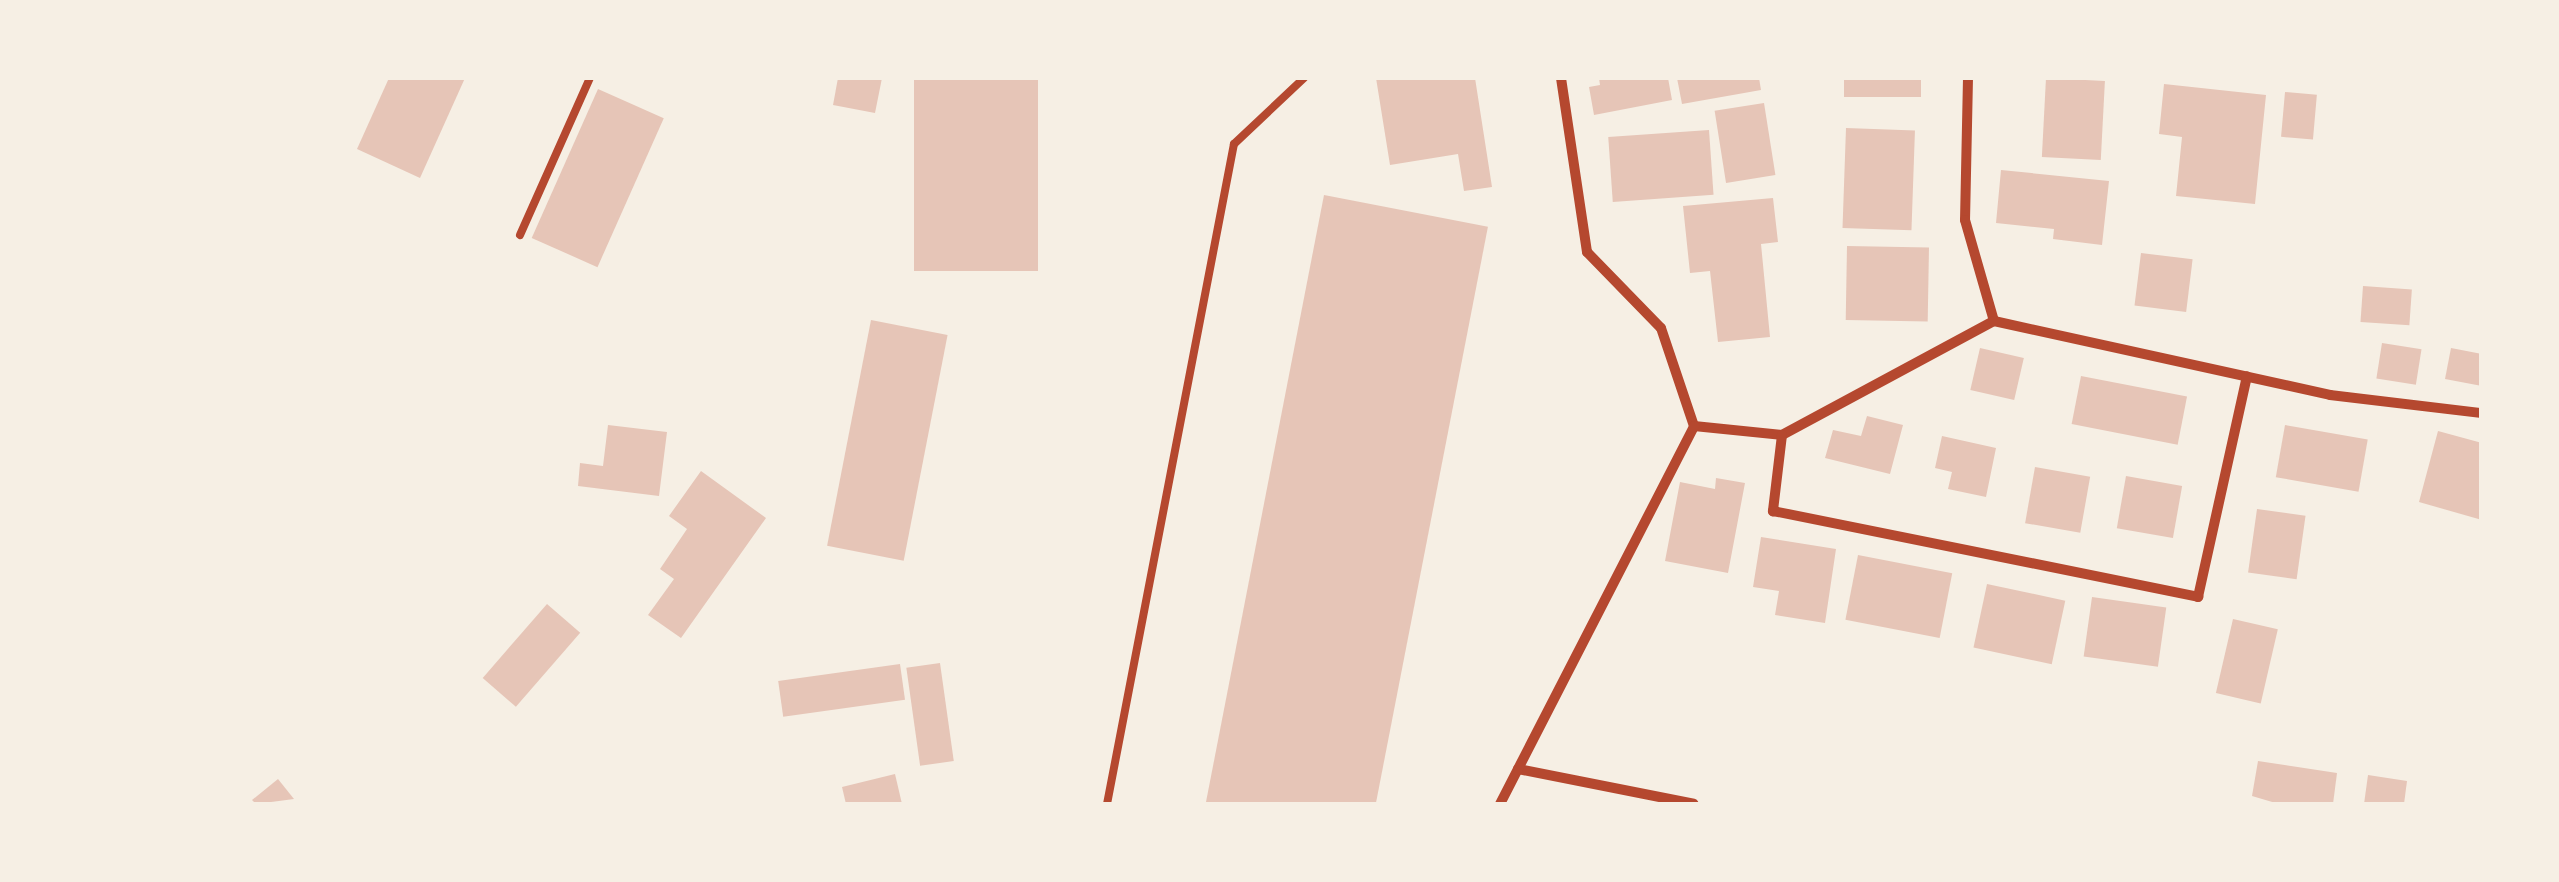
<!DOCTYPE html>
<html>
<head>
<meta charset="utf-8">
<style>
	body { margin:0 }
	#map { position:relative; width:2559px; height:882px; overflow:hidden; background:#f6efe4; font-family:Helvetica,sans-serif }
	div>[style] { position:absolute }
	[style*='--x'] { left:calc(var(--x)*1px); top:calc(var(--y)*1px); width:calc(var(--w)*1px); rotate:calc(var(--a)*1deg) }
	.building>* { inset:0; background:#e6c5b7; transform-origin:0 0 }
	.service>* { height:8px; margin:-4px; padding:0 4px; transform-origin:4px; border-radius:4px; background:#b5482f }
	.minor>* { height:10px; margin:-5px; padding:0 5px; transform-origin:5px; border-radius:5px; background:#b5482f }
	span { translate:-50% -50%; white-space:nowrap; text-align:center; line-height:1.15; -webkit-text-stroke:10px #f6efe4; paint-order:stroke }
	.frame { position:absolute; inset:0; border:80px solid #f6efe4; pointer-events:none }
</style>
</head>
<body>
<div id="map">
	<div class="building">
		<div style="clip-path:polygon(389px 78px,465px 78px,420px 178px,357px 149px)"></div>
		<div style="clip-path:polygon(838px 78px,882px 78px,875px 113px,833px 105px)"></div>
		<div style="left:914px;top:78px;width:124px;height:193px"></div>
		<div style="clip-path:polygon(1376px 78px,1475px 78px,1492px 187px,1464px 191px,1458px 154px,1390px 165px)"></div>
		<div style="clip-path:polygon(1599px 78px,1668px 78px,1672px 100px,1594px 115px,1589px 87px,1600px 85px)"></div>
		<div style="clip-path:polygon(1677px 78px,1759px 78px,1761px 90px,1682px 104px)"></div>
		<div style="left:1844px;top:78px;width:77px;height:19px"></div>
		<div style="left:2046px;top:78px;width:59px;height:79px;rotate:3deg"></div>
		<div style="clip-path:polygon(2164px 84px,2266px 95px,2255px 204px,2176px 196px,2182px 137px,2159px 134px)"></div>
		<div style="left:598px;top:89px;width:72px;height:163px;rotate:24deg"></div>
		<div style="left:2285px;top:92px;width:32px;height:45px;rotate:5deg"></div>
		<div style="left:1764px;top:103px;width:73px;height:50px;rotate:81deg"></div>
		<div style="left:1846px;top:128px;width:69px;height:100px;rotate:2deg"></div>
		<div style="left:1709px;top:130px;width:65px;height:101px;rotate:86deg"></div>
		<div style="clip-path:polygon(2001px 170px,2109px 181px,2102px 245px,2053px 239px,2054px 229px,1996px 223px)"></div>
		<div style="left:1324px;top:195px;width:167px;height:620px;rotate:11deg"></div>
		<div style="clip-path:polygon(1773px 198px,1778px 242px,1761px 244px,1770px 337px,1718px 342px,1710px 271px,1690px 273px,1683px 206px)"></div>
		<div style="left:1847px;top:246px;width:82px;height:74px;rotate:1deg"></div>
		<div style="left:2141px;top:253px;width:52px;height:53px;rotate:7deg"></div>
		<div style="left:2363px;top:286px;width:49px;height:36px;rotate:4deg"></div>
		<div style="left:871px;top:320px;width:78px;height:230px;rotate:11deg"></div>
		<div style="left:2382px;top:343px;width:40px;height:36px;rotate:9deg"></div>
		<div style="left:1980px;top:348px;width:45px;height:43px;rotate:13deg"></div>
		<div style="clip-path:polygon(2451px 348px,2482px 354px,2482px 386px,2445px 379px)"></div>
		<div style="left:2081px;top:376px;width:108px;height:49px;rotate:11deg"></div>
		<div style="clip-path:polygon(1867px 416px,1903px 425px,1890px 474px,1825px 458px,1833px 430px,1861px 436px)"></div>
		<div style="clip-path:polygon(608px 425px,667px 432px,659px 496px,578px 486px,580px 463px,603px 466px)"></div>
		<div style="left:2285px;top:425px;width:84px;height:53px;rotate:10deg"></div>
		<div style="clip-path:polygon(2438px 431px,2482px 443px,2482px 520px,2419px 502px)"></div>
		<div style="clip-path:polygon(1942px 436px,1996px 448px,1986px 497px,1948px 489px,1952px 472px,1935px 468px)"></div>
		<div style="left:2035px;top:467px;width:56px;height:57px;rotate:10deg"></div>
		<div style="clip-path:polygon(701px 471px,766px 518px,681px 638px,648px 615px,674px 579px,660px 569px,687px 529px,669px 516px)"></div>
		<div style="left:2126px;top:476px;width:57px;height:53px;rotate:10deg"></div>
		<div style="clip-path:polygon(1716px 478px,1745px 483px,1728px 573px,1665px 561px,1680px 482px,1715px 489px)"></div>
		<div style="left:2257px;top:509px;width:49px;height:64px;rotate:8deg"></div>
		<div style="clip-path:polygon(1761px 537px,1836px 549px,1825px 623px,1775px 615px,1779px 591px,1753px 587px)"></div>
		<div style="left:1858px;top:555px;width:96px;height:66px;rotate:11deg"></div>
		<div style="left:1987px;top:584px;width:80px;height:65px;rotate:12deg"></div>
		<div style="left:2092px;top:597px;width:75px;height:60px;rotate:8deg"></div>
		<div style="left:547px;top:604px;width:44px;height:98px;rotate:41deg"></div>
		<div style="left:2233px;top:619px;width:46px;height:76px;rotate:13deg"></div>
		<div style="left:940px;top:663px;width:99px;height:34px;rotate:82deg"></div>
		<div style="left:900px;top:664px;width:36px;height:123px;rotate:82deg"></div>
		<div style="clip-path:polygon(2258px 761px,2337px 773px,2333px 804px,2279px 804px,2252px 796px)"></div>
		<div style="clip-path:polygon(895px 774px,902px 804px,846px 804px,842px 787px)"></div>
		<div style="clip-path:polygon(2368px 775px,2407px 781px,2404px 804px,2364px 804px)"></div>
		<div style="clip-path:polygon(278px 779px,294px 799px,256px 804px,252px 800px)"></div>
	</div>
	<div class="service">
		<div style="--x:520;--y:235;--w:172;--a:-66"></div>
		<div style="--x:1107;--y:804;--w:672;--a:-79.11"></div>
		<div style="--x:1234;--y:144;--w:96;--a:-43.3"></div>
	</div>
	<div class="minor">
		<div style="--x:1561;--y:78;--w:176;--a:81.5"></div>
		<div style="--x:1587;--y:252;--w:106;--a:45.8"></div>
		<div style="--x:1661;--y:328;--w:103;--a:71.4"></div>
		<div style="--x:1694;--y:426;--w:88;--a:5.8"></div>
		<div style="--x:1782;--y:435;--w:241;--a:-28.3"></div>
		<div style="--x:1968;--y:78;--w:142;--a:91.2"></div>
		<div style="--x:1965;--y:220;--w:105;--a:74"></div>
		<div style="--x:1994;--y:321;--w:344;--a:12.4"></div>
		<div style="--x:2330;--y:395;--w:153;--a:6.8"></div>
		<div style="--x:1782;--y:435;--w:77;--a:96.8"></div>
		<div style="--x:1773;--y:511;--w:434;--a:11.4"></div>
		<div style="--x:2198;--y:597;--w:226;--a:-77.5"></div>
		<div style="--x:1518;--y:769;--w:179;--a:11.2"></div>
		<div style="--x:1500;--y:804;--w:425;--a:-62.8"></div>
	</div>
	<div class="frame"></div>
</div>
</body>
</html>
